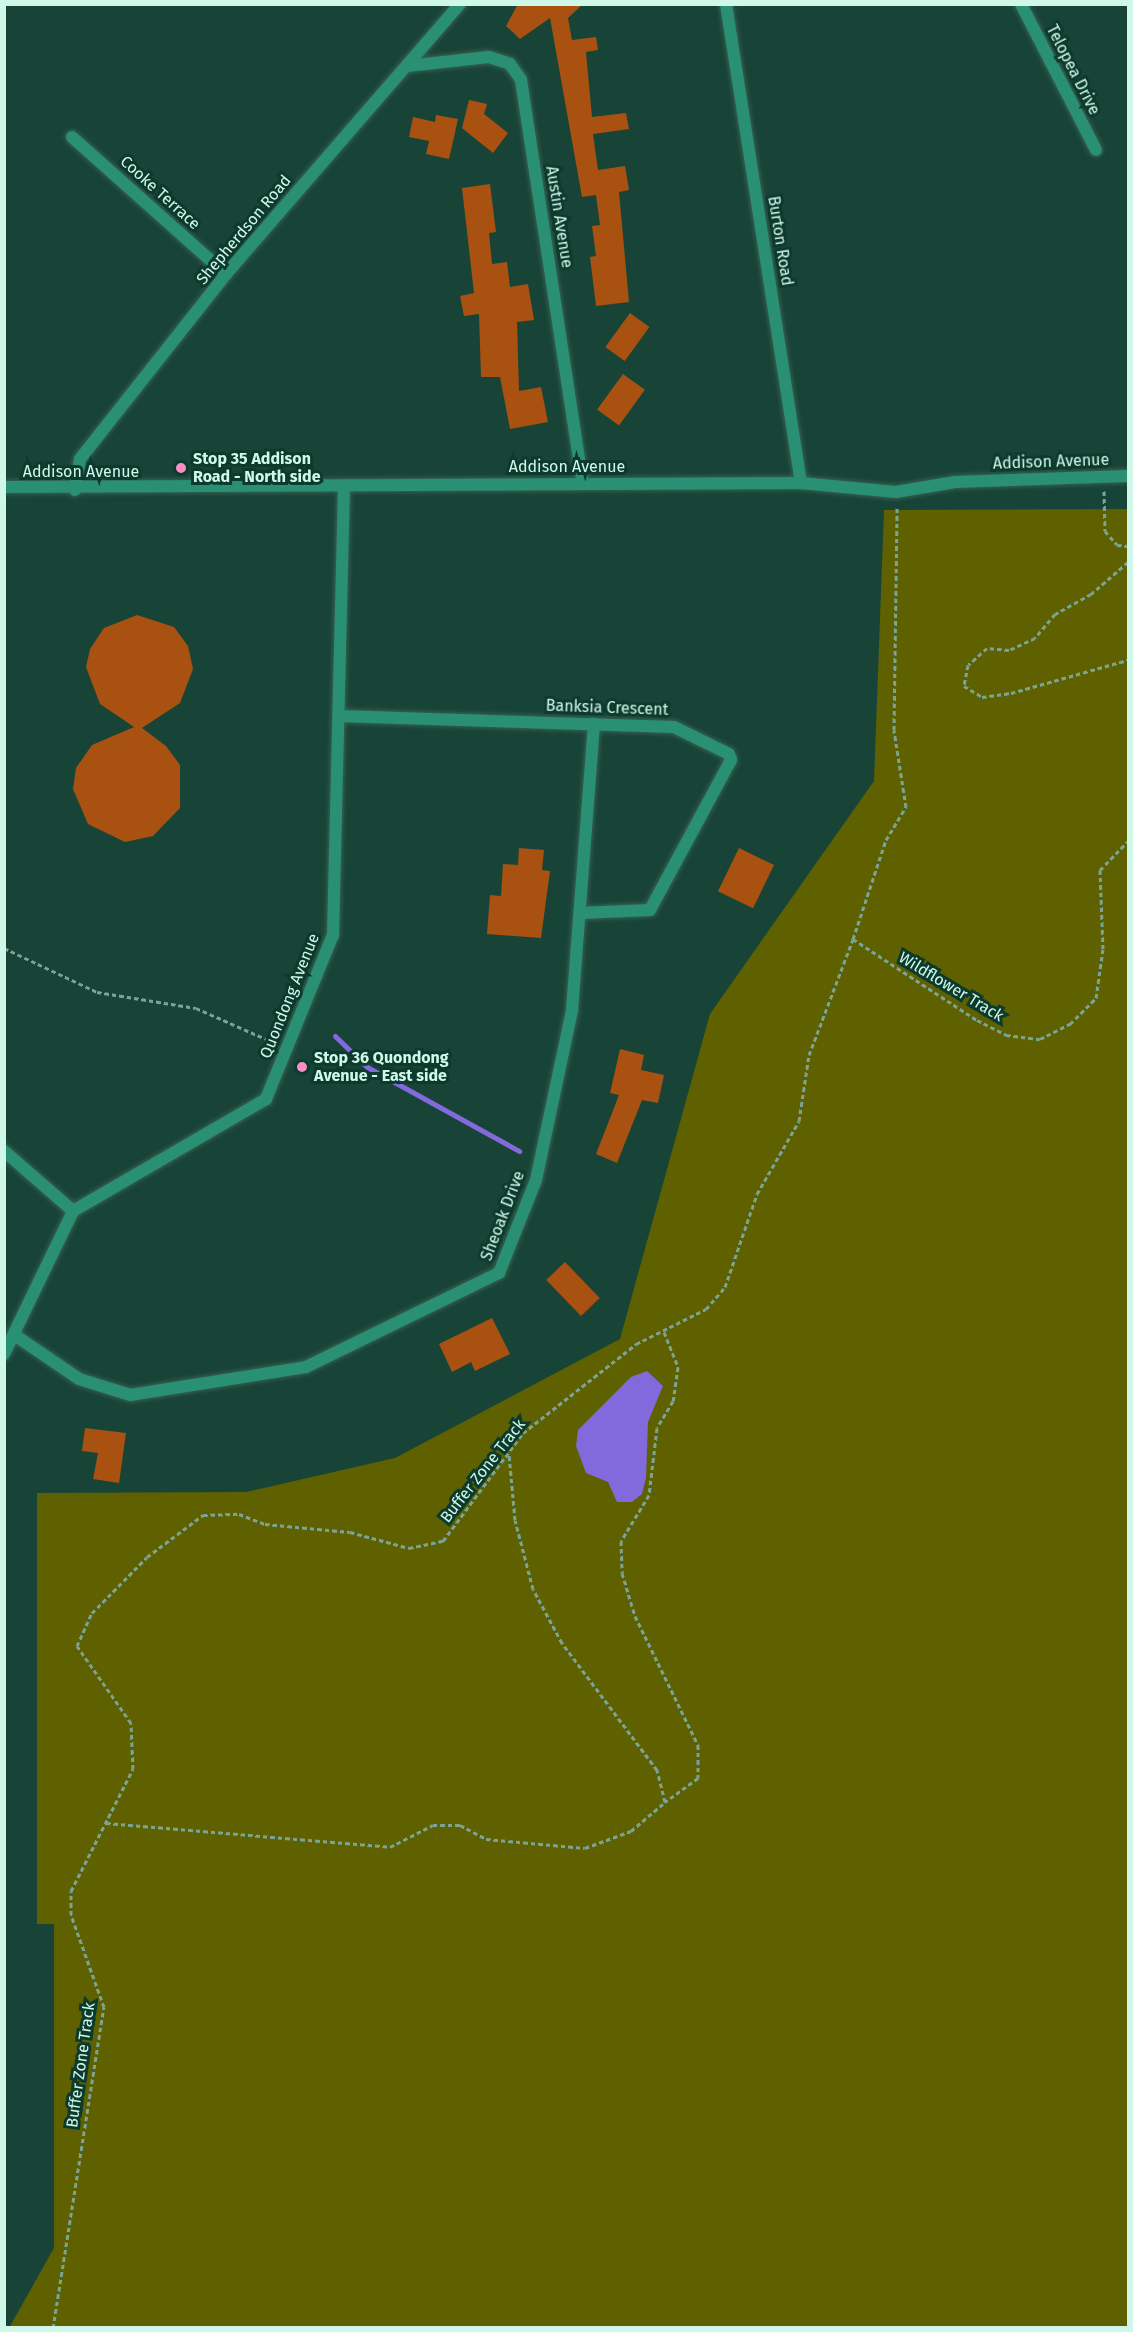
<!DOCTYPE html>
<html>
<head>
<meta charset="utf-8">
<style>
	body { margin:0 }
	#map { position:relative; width:1133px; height:2332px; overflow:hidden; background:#184437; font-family:"Fira Sans",sans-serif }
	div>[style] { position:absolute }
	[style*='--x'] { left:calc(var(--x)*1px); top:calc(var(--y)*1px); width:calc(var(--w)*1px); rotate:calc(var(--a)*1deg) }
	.green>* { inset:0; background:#5f6000 }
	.water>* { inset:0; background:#826adc }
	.stream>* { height:5px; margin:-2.5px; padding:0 2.5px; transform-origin:2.5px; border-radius:2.5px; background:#826adc }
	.building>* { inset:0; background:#a85110; transform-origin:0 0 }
	.path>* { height:3px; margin-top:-1.5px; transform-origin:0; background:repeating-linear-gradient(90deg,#7aa496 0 4.5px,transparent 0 7.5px) }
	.roads { filter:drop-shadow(0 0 2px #356153) drop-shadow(0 0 2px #356153) }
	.minor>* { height:12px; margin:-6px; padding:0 6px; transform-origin:6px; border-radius:6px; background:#2a9073 }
	.dots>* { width:16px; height:16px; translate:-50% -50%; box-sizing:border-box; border:3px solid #0c3a2d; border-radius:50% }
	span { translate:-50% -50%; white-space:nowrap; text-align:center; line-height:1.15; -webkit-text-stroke:6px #0c3a2d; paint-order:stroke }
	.street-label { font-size:16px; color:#d0f8e9 }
	.poi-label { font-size:16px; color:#d0f8e9; font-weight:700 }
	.left { translate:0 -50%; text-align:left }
	.frame { position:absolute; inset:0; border:6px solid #d0f8e9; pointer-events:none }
</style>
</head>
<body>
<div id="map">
	<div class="green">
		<div style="clip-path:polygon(1128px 509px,1128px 2327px,9px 2328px,54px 2248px,54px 1924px,37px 1924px,37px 1493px,246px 1492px,395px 1458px,620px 1339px,710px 1014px,874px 781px,884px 510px)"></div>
	</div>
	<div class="water">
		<div style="clip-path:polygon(647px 1371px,663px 1386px,648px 1422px,646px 1478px,642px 1494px,632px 1502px,617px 1502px,608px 1482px,586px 1473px,576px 1446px,578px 1430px,631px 1377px)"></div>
	</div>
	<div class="stream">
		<div style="--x:335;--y:1036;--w:45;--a:44.1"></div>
		<div style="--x:367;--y:1067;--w:174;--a:28.9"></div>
	</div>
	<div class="building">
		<div style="clip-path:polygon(518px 4px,583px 4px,568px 18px,572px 40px,596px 37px,598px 50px,586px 52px,592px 117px,626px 113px,629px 129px,593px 134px,598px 170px,625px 166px,629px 190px,619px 192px,629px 302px,596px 306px,590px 257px,596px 256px,592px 226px,600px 225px,596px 195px,582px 197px,550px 18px,520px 39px,506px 26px)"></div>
		<div style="clip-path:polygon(469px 100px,487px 104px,484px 114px,508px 133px,493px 153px,462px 128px)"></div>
		<div style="clip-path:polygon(436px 115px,458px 119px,449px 159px,426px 154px,429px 141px,409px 137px,413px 117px,435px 122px)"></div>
		<div style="clip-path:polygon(490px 184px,496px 232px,489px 233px,492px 264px,507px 262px,510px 287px,528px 284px,534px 320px,517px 322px,519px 391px,541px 387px,548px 422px,510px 429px,500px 377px,481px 377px,479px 314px,464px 316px,460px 296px,474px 293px,462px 188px)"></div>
		<div style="left:630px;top:313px;width:24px;height:42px;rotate:36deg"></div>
		<div style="left:623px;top:374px;width:27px;height:44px;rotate:36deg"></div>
		<div style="clip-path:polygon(137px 615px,174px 627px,188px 646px,193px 669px,180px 703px,142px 728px,166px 746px,180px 765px,180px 808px,153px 836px,125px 842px,88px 824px,73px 789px,76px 768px,92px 745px,134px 727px,100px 704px,86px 667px,90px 649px,104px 628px)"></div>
		<div style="clip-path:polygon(519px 848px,544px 850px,542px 870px,550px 871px,541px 938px,487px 934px,490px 895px,501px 896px,503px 864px,518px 865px)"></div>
		<div style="left:739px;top:848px;width:39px;height:48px;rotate:26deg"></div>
		<div style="clip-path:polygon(620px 1049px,644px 1055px,641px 1070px,664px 1075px,658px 1103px,642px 1100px,617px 1163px,596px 1154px,619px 1095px,610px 1093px)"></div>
		<div style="left:565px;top:1262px;width:50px;height:26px;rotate:46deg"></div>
		<div style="clip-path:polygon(492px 1318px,510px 1354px,475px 1371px,471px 1362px,452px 1372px,439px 1344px)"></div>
		<div style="clip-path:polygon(85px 1428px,126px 1433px,119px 1483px,93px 1479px,98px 1453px,82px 1451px)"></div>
	</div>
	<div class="path">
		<div style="--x:1104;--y:491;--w:40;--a:88.6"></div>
		<div style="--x:1105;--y:531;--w:18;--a:49"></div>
		<div style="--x:1117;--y:545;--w:11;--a:5"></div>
		<div style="--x:1128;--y:562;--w:49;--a:139.1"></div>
		<div style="--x:1091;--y:594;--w:41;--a:150.9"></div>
		<div style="--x:1055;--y:614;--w:31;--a:130"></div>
		<div style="--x:1035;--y:638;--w:29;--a:155"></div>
		<div style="--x:1009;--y:650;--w:22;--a:-175"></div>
		<div style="--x:987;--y:648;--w:25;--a:138"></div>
		<div style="--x:968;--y:665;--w:21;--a:101"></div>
		<div style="--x:964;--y:686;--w:21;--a:31"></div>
		<div style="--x:982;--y:697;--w:29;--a:-8"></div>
		<div style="--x:1011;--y:693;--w:122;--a:-15.8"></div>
		<div style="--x:853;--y:939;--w:104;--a:-71.6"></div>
		<div style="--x:886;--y:840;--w:39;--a:-59"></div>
		<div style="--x:906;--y:807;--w:78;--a:-98.9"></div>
		<div style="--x:894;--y:730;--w:224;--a:-89.2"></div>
		<div style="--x:4;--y:948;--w:103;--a:25.3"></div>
		<div style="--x:97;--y:992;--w:100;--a:9.2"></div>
		<div style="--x:196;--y:1008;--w:86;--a:23.9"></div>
		<div style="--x:664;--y:1332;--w:38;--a:68"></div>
		<div style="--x:678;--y:1367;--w:34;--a:98"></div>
		<div style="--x:673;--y:1401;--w:31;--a:121"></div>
		<div style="--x:657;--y:1428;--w:67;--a:96.8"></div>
		<div style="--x:649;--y:1495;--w:54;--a:121.3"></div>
		<div style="--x:621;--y:1541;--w:32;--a:88"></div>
		<div style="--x:622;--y:1573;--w:45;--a:73.2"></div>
		<div style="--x:635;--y:1616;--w:144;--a:64"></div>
		<div style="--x:698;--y:1745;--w:33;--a:90"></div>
		<div style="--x:698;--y:1778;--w:41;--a:144"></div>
		<div style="--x:106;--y:1823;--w:285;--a:4.8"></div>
		<div style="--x:390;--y:1847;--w:48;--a:-27.1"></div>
		<div style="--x:433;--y:1825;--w:27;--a:0"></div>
		<div style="--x:460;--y:1825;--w:30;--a:28"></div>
		<div style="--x:486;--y:1839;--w:99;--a:5.2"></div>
		<div style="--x:585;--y:1848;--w:49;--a:-20.3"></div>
		<div style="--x:631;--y:1831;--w:45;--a:-40.5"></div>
		<div style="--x:665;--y:1802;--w:33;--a:-104"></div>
		<div style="--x:657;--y:1770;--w:159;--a:-126.8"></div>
		<div style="--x:562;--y:1643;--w:61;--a:-118.2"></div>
		<div style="--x:533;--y:1589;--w:71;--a:-104.6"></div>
		<div style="--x:515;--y:1520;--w:66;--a:-95.2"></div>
		<div style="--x:53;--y:2328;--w:325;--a:-81"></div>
		<div style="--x:104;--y:2007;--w:98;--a:-109.7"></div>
		<div style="--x:71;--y:1915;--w:24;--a:-90"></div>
		<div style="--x:71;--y:1891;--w:137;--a:-63.1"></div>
		<div style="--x:133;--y:1769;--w:46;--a:-92.5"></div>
		<div style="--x:131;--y:1723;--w:94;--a:-125"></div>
		<div style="--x:77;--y:1646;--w:36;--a:-66"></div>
		<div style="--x:92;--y:1613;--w:78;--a:-45.5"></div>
		<div style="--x:147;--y:1557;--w:70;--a:-36.9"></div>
		<div style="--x:203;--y:1515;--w:36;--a:-2"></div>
		<div style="--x:239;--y:1514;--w:28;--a:21"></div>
		<div style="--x:265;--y:1524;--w:85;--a:5.4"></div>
		<div style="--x:350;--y:1532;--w:61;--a:15.2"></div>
		<div style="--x:409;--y:1548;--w:35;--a:-12"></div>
		<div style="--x:443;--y:1541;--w:134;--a:-53.5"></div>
		<div style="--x:523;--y:1433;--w:144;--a:-38.2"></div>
		<div style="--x:636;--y:1344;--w:78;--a:-26.6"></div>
		<div style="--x:706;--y:1309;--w:29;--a:-49"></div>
		<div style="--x:725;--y:1287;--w:98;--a:-71"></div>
		<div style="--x:757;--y:1194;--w:84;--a:-60.1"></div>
		<div style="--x:799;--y:1121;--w:67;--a:-81.4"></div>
		<div style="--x:809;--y:1055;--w:124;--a:-69.2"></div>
		<div style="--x:853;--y:939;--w:148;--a:33.2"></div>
		<div style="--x:977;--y:1020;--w:33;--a:27"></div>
		<div style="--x:1006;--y:1035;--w:34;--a:7"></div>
		<div style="--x:1040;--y:1039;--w:34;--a:-27"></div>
		<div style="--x:1070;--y:1024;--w:37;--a:-45"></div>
		<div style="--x:1096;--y:998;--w:49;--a:-81.9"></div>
		<div style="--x:1103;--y:949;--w:79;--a:-92.2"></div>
		<div style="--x:1100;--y:870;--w:40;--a:-46"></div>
	</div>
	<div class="roads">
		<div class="minor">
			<div style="--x:726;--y:4;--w:485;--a:81.1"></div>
			<div style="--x:1021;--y:4;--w:164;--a:62.8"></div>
			<div style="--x:407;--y:66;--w:82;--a:-6.3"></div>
			<div style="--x:489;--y:57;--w:22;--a:18"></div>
			<div style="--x:510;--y:64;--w:19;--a:55"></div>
			<div style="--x:521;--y:80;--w:408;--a:81.3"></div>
			<div style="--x:72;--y:137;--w:206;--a:41.7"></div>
			<div style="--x:4;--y:487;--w:797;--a:-0.29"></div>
			<div style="--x:801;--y:483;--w:95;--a:5.4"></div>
			<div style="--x:896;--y:492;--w:60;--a:-9.6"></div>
			<div style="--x:955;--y:482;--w:173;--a:-2"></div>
			<div style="--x:75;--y:490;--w:31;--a:-81"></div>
			<div style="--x:80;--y:459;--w:236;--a:-51.7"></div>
			<div style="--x:226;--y:274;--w:357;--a:-49.1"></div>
			<div style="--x:339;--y:716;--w:335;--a:1.9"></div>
			<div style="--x:674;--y:727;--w:61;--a:26.1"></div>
			<div style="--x:729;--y:754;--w:6;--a:72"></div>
			<div style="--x:731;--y:760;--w:170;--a:118.4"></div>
			<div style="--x:650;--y:910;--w:70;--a:177.5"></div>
			<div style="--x:4;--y:1151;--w:91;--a:41"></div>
			<div style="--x:16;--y:1336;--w:76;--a:34.3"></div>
			<div style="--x:79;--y:1379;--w:53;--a:17.4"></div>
			<div style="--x:130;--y:1395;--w:178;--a:-9"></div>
			<div style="--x:306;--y:1367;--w:215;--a:-26"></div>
			<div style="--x:499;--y:1273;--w:100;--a:-68.3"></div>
			<div style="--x:536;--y:1180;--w:174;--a:-78"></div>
			<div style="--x:572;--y:1010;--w:287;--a:-85.6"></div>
			<div style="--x:4;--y:1354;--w:159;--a:-64.2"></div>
			<div style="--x:73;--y:1211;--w:223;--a:-30.1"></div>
			<div style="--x:266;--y:1099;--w:177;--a:-67.8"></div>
			<div style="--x:333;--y:935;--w:449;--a:-88.6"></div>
		</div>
	</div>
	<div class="dots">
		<div style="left:181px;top:468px;background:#fb8fc4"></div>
		<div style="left:302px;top:1067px;background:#fb8fc4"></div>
	</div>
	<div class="street-label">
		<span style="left:1073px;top:70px;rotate:63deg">Telopea Drive</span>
		<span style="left:160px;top:193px;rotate:42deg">Cooke Terrace</span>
		<span style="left:559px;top:217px;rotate:81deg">Austin Avenue</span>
		<span style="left:244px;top:230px;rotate:-50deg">Shepherdson Road</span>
		<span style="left:780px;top:241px;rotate:81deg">Burton Road</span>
		<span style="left:1051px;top:462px;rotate:-2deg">Addison Avenue</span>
		<span style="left:567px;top:467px">Addison Avenue</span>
		<span style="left:81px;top:472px">Addison Avenue</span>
		<span style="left:607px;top:708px;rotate:2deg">Banksia Crescent</span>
		<span style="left:951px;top:987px;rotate:31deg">Wildflower Track</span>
		<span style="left:290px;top:996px;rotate:-68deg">Quondong Avenue</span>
		<span style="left:503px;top:1216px;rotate:-69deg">Sheoak Drive</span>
		<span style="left:483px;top:1471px;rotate:-52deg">Buffer Zone Track</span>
		<span style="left:81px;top:2065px;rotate:-82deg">Buffer Zone Track</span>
	</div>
	<div class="poi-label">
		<span class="left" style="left:193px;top:468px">Stop 35 Addison<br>Road - North side</span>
		<span class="left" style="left:314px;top:1067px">Stop 36 Quondong<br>Avenue - East side</span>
	</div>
	<div class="frame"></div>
</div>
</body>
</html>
